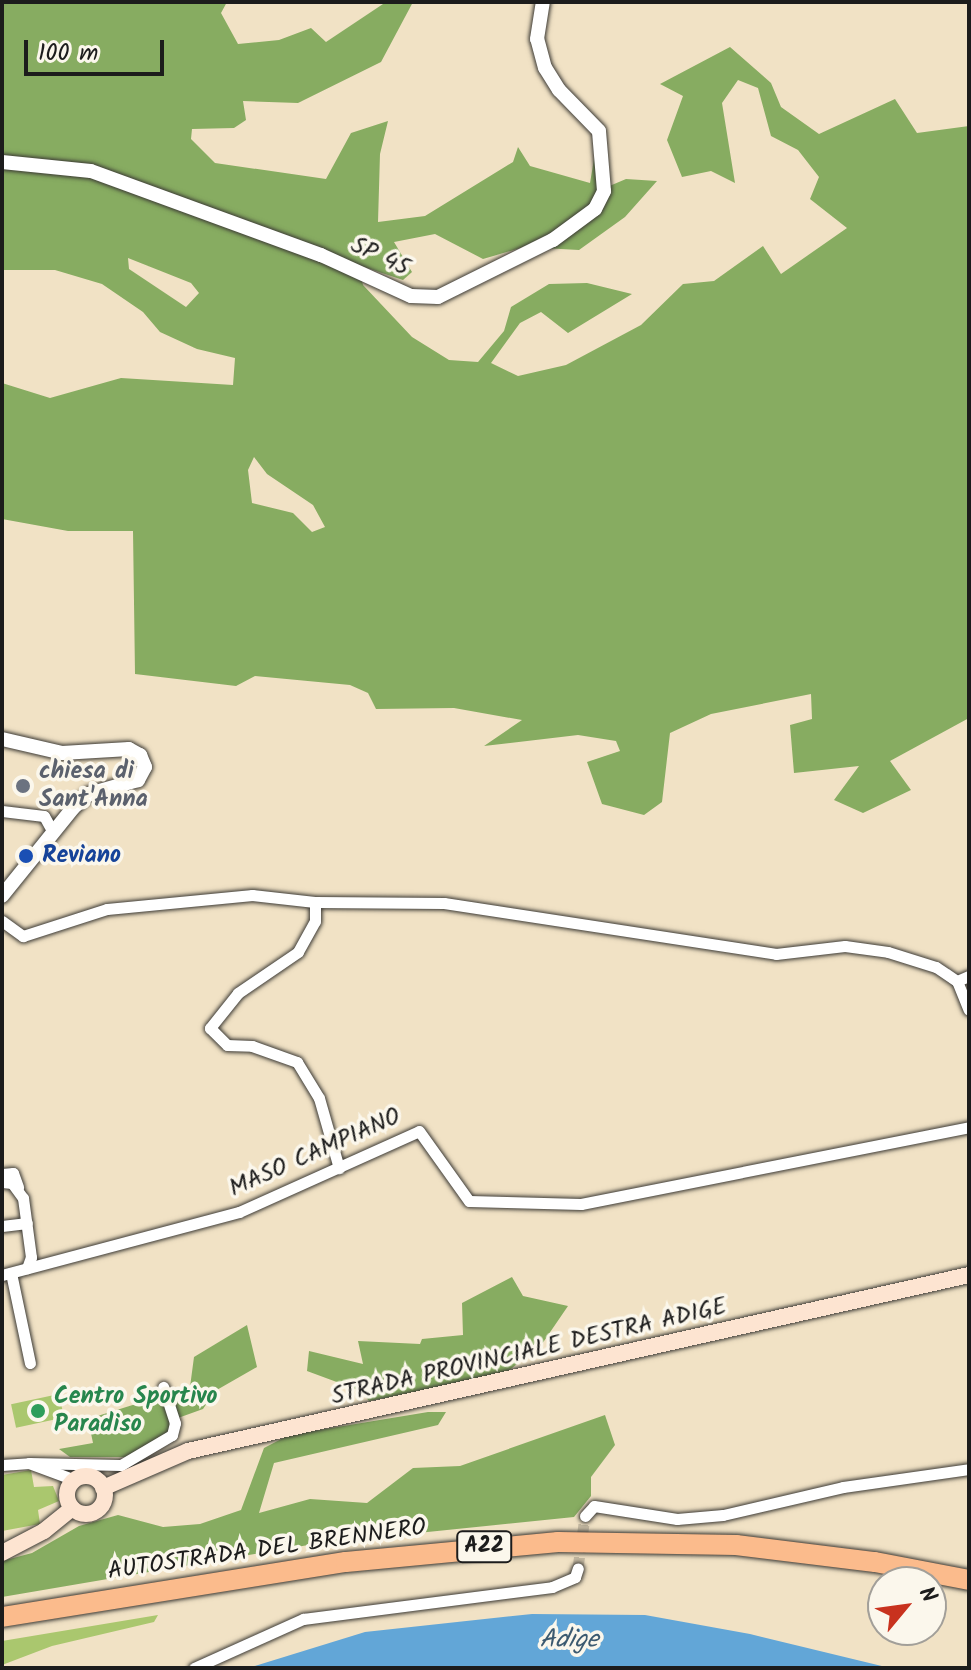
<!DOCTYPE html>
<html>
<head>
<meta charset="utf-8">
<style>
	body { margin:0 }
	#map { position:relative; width:971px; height:1670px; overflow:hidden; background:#f1e2c5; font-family:Kalam,sans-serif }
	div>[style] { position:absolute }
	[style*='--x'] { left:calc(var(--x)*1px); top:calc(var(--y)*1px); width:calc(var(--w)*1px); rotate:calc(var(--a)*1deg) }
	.green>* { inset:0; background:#aac76e; transform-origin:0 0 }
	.forest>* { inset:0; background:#87ac61 }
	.water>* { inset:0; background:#62a6d7 }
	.minor-tunnel>* { height:11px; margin-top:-5.5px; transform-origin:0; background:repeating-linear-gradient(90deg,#c6baa3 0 11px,transparent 0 16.5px) }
	.roads { filter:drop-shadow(0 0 2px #3c3a35) drop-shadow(0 0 2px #3c3a35) }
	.minor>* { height:11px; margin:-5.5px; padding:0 5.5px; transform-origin:5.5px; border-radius:5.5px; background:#fff }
	.tertiary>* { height:14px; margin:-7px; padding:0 7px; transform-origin:7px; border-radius:7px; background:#fff }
	.secondary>* { height:16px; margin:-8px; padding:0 8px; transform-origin:8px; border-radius:8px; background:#fde4d1 }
	.secondary>.ring { margin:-8px; padding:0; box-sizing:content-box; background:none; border:16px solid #fde4d1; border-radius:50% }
	.motorway>* { height:20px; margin:-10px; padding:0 10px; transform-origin:10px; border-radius:10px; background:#fbbb8c }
	.dots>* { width:22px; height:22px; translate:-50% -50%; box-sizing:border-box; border:4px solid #fbf7ec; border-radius:50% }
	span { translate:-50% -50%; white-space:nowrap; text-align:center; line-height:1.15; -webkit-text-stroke:7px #fbf7ec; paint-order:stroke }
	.shield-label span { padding:2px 6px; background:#fbf7ec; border:2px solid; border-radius:6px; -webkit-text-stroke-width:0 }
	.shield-label { font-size:22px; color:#1c1c1c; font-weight:700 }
	.street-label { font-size:24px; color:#1c1c1c }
	.worship-label { font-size:24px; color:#5b616d; font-weight:700 }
	.left { translate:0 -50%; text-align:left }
	.transit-label { font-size:24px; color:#164399; font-weight:700 }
	.leisure-label { font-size:24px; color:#27864d; font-weight:700 }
	.water-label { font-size:26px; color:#3c5a70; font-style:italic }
	.frame { position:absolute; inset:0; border:4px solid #1c1c1c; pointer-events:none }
	.north { position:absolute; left:867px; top:1566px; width:80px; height:80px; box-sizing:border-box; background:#fbf7ec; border:2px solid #a29f99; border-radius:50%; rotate:61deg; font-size:22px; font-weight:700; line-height:32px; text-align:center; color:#1c1c1c }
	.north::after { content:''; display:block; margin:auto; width:28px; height:36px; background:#c8321e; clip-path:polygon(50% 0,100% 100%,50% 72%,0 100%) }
	.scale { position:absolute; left:24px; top:40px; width:140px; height:36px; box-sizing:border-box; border:4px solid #1c1c1c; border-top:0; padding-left:10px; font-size:24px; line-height:28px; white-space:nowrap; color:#1c1c1c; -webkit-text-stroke:6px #fbf7ec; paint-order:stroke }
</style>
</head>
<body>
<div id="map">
	<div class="green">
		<div style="left:59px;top:1394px;width:24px;height:49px;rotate:78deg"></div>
		<div style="clip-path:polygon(31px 1470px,34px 1487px,53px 1486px,59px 1501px,38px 1510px,40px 1524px,2px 1531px,2px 1475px)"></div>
		<div style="clip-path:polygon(158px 1615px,154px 1622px,52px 1646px,2px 1665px,2px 1641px)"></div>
	</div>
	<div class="forest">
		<div style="clip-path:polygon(evenodd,2px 2px,227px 2px,221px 13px,238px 44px,279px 40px,311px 28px,326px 42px,386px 2px,413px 2px,381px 62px,298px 103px,243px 101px,246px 120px,234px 128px,192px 129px,191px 139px,215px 163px,326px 179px,351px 133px,388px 121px,380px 154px,378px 222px,425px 216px,513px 162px,518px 147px,530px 166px,590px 183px,596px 147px,600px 190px,626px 179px,657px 181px,625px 217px,579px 250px,524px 247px,483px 259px,435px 234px,394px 242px,412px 272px,403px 280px,358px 265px,363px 285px,412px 337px,449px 360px,478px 362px,504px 331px,511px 307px,549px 284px,587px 283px,632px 294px,568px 333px,541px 312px,520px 323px,491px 363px,518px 376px,566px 365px,641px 325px,683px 284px,714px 281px,763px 246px,781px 274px,847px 228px,810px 199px,819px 177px,798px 150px,771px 136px,758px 88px,738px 80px,722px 103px,735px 183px,711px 171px,682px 177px,667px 140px,683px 96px,660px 84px,730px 47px,771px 83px,781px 107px,819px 134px,895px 99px,917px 133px,969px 126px,969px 718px,890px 761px,911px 790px,863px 813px,834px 800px,859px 766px,794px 773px,790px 725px,812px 719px,811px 694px,711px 714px,670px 733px,662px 802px,644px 815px,602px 804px,587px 762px,620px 751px,616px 741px,578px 735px,484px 746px,522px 720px,454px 708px,376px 709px,368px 693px,350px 685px,255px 676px,236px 686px,135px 674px,133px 531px,68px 531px,2px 519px,2px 383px,50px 398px,121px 378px,233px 385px,235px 358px,197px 349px,160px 332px,143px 312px,102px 284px,55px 270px,2px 270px,2px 2px,128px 258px,191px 283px,199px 293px,186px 307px,129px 269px,128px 258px,2px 2px,254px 457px,267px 474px,313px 505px,325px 527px,312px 532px,293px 513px,252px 503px,248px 470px,254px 457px)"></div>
		<div style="clip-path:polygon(512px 1277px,523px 1296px,568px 1306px,542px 1344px,502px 1376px,369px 1401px,361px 1391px,307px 1371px,309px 1351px,363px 1364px,358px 1341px,420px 1344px,422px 1339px,463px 1335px,462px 1303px)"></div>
		<div style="clip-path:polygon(247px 1325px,257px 1367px,215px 1391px,203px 1409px,178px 1418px,174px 1439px,132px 1457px,70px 1457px,59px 1449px,93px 1443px,88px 1419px,190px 1387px,194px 1357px)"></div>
		<div style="clip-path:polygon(428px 1412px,446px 1412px,438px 1425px,274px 1463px,259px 1513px,310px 1499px,367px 1503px,413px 1468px,460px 1466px,605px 1415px,615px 1445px,591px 1477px,591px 1496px,574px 1517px,320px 1543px,2px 1597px,2px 1561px,32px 1553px,79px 1526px,118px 1515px,163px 1527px,200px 1524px,241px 1510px,264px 1448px,289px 1435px)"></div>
	</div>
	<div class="water">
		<div style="clip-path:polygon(532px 1614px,645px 1615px,750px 1634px,890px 1668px,248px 1668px,365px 1632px)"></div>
	</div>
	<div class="minor-tunnel">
		<div style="--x:578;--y:1568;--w:52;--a:-82.3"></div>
	</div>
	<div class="roads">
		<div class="minor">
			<div style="--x:2;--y:811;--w:42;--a:6.8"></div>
			<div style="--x:44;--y:816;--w:18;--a:61"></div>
			<div style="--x:315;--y:902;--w:19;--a:90"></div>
			<div style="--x:315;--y:921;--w:35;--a:119"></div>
			<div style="--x:298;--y:952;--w:73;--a:145.7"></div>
			<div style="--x:238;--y:993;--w:45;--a:128.7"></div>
			<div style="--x:210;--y:1028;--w:24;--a:45"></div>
			<div style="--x:227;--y:1045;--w:25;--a:2"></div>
			<div style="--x:252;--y:1046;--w:48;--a:19.6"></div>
			<div style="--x:297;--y:1062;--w:42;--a:58.6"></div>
			<div style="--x:319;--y:1098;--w:73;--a:74.1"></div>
			<div style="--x:2;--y:921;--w:26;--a:36"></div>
			<div style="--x:23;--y:936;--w:88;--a:-17.8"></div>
			<div style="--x:107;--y:909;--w:146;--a:-5.5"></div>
			<div style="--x:252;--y:895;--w:63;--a:6.3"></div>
			<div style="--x:315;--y:902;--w:129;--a:0.4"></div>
			<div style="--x:444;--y:903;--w:336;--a:8.7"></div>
			<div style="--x:776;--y:954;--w:69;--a:-6.6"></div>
			<div style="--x:845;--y:946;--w:43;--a:7.9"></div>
			<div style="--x:888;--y:952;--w:50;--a:17.4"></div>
			<div style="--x:936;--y:967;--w:25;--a:34"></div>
			<div style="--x:957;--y:981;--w:31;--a:68"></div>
			<div style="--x:957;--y:981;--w:13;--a:-23"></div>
			<div style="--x:2;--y:1174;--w:11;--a:-5"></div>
			<div style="--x:13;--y:1173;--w:15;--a:70"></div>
			<div style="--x:2;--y:1182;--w:10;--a:6"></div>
			<div style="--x:12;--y:1183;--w:19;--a:54"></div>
			<div style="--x:23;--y:1198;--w:60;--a:82.3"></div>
			<div style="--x:31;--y:1257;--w:12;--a:110"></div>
			<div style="--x:2;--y:1226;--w:25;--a:-7"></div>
			<div style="--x:11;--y:1273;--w:92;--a:78.1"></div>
			<div style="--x:2;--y:1275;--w:245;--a:-14.9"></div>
			<div style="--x:239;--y:1212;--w:197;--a:-24.2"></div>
			<div style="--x:419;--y:1131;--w:86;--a:54.5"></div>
			<div style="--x:469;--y:1201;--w:112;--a:1.5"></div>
			<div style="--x:581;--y:1204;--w:396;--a:-11.2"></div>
			<div style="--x:29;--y:1463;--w:92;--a:1.2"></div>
			<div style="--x:121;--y:1465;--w:59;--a:-30.5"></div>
			<div style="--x:172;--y:1435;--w:12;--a:-76"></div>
			<div style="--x:175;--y:1423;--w:38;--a:-108"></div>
			<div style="--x:2;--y:1465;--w:27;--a:-4"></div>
			<div style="--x:29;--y:1463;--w:49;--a:20.3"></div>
			<div style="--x:585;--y:1516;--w:13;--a:-48"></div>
			<div style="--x:594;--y:1506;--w:84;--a:8.9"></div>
			<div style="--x:677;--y:1519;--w:46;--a:-5"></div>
			<div style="--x:723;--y:1515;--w:123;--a:-13.1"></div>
			<div style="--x:843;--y:1487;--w:127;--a:-8.1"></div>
			<div style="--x:194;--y:1668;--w:120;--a:-24.2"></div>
			<div style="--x:303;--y:1619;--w:251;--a:-7.3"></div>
			<div style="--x:552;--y:1587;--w:25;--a:-23"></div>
			<div style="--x:575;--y:1577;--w:9;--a:-72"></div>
		</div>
		<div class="tertiary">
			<div style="--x:2;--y:162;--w:89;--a:5.8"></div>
			<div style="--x:91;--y:171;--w:245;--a:20.1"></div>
			<div style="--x:321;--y:255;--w:99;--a:24.5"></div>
			<div style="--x:411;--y:296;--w:27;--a:2"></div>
			<div style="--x:438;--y:297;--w:128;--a:-26.4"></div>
			<div style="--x:553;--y:240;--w:52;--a:-36.4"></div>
			<div style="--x:595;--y:209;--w:20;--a:-63"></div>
			<div style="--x:604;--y:191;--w:60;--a:-94.8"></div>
			<div style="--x:599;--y:131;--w:57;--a:-134.3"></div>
			<div style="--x:559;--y:90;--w:26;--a:-122"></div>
			<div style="--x:545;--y:68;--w:30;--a:-105"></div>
			<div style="--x:537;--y:39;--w:37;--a:-81"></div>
			<div style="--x:2;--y:739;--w:62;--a:13.1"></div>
			<div style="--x:62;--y:753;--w:67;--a:-3.4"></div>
			<div style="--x:129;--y:749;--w:13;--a:29"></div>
			<div style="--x:140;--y:755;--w:13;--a:67"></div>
			<div style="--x:145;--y:767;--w:15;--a:118"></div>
			<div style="--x:138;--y:780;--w:51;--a:164.1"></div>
			<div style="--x:89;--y:794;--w:21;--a:139"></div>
			<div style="--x:73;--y:808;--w:113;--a:128.9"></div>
		</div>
		<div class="secondary">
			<div class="ring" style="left:67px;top:1476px;width:22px;height:22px"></div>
			<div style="--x:103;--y:1488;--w:93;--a:-23.5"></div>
			<div style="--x:188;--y:1451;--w:801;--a:-12.7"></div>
			<div style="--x:2;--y:1553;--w:47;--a:-27.6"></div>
			<div style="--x:44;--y:1531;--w:36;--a:-39"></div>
		</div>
		<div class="motorway">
			<div style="--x:2;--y:1617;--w:348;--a:-9.1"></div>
			<div style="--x:346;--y:1562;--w:213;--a:-5.4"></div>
			<div style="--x:558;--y:1542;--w:178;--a:1"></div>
			<div style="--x:736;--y:1545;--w:140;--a:7"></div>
			<div style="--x:875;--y:1562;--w:96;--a:10.8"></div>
		</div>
	</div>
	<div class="dots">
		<div style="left:23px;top:786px;background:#6b7280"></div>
		<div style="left:26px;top:856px;background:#1a4fb4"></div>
		<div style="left:38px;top:1411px;background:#2e9e5b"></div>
	</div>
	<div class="shield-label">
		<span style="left:484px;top:1547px">A22</span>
	</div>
	<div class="street-label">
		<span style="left:380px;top:257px;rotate:25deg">SP 45</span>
		<span style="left:315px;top:1153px;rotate:-24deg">MASO CAMPIANO</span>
		<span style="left:529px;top:1352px;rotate:-13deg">STRADA PROVINCIALE DESTRA ADIGE</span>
		<span style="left:267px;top:1550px;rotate:-8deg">AUTOSTRADA DEL BRENNERO</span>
	</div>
	<div class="worship-label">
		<span class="left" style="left:39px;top:786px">chiesa di<br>Sant'Anna</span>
	</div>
	<div class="transit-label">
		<span class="left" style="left:42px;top:856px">Reviano</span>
	</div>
	<div class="leisure-label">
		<span class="left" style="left:54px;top:1411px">Centro Sportivo<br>Paradiso</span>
	</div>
	<div class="water-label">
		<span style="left:569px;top:1641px">Adige</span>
	</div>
	<div class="frame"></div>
	<div class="north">N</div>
	<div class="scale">100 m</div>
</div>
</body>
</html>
